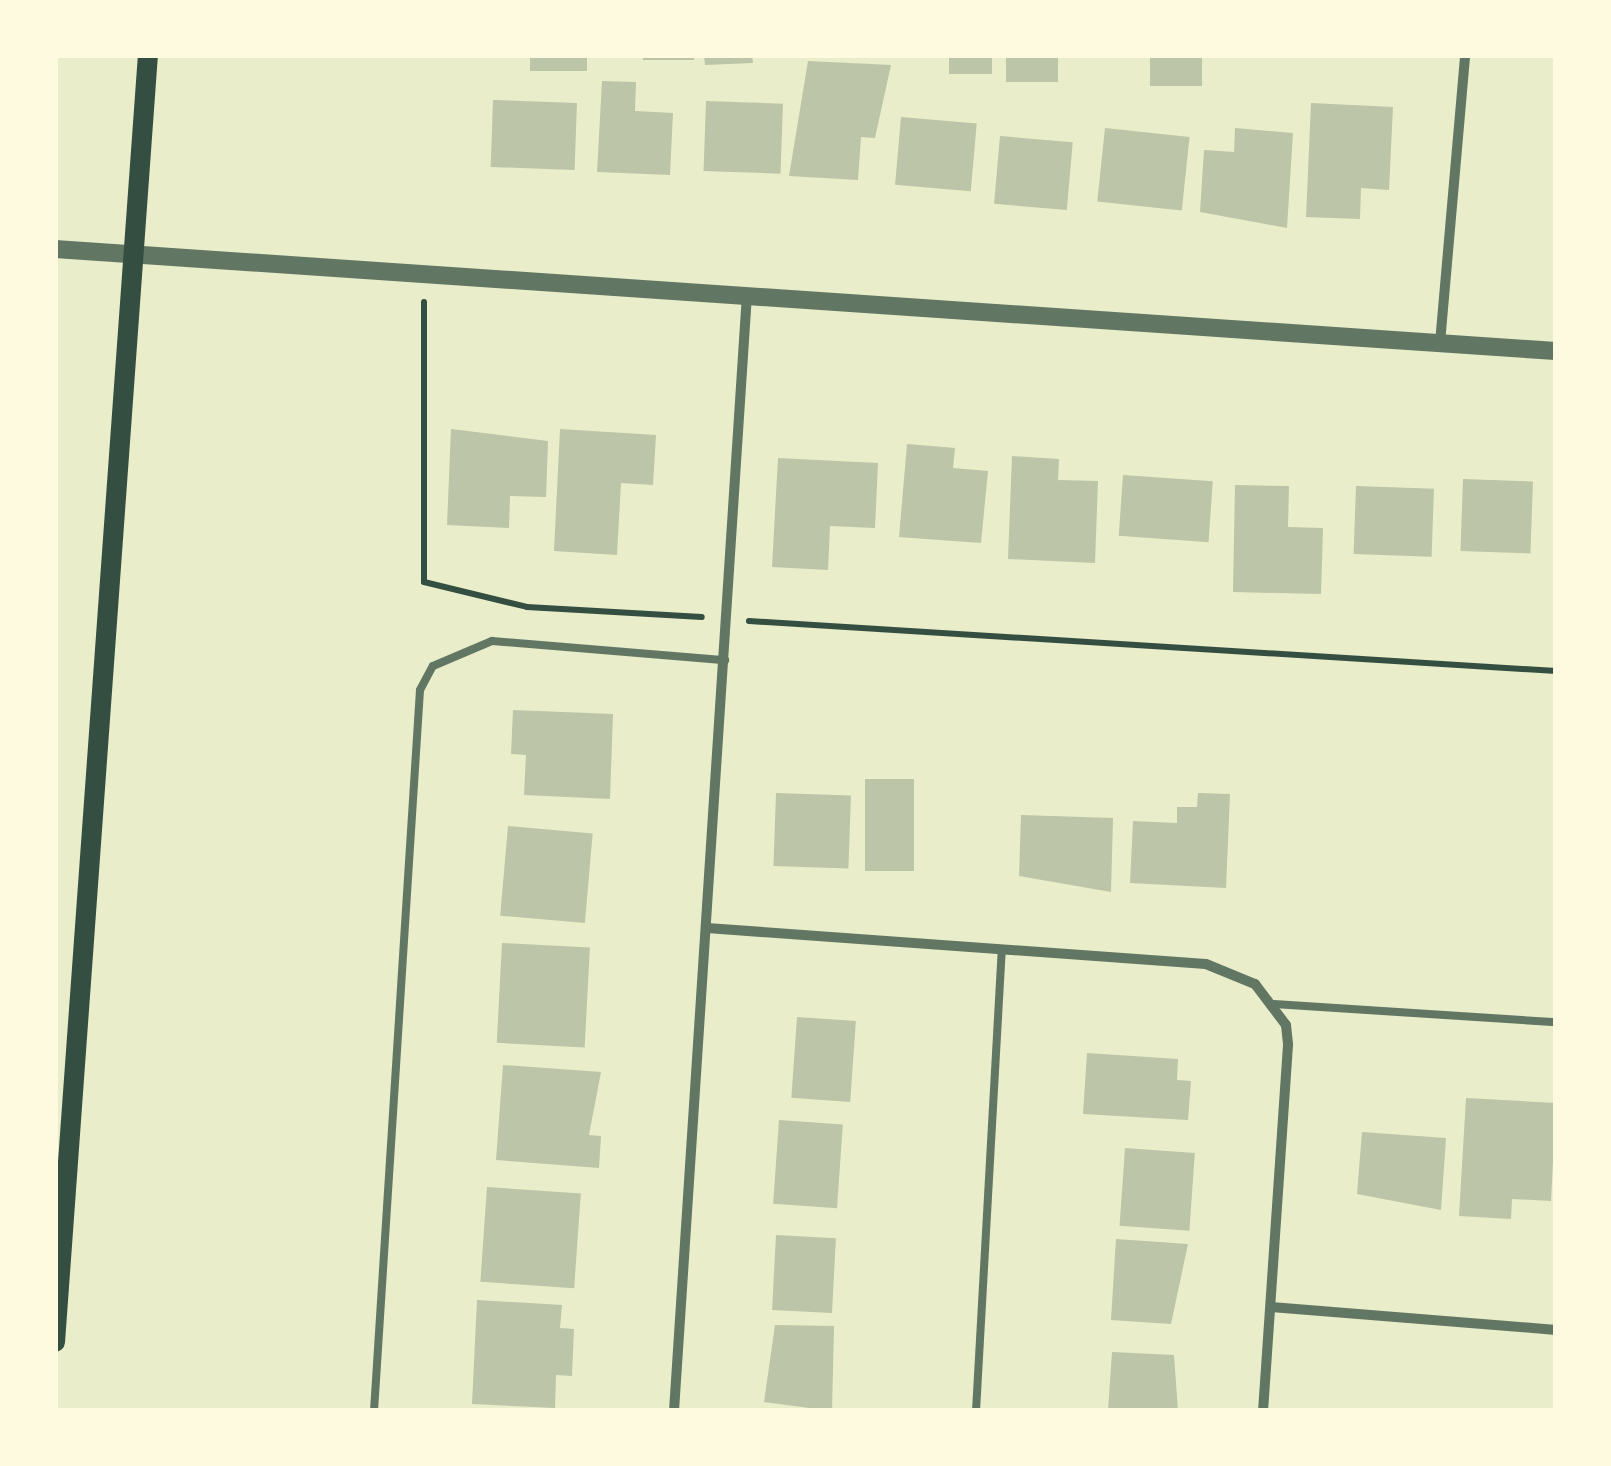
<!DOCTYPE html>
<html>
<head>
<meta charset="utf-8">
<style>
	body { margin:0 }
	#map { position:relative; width:1611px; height:1466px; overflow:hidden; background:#e9edc9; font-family:Montserrat,sans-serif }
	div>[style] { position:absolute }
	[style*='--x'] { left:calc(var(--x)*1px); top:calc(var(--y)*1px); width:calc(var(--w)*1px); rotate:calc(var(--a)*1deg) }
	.building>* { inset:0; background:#bcc5a7; transform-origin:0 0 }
	.path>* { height:6px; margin:-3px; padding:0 3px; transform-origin:3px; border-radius:3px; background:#344e41 }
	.service>* { height:8px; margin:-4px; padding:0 4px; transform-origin:4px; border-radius:4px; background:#617663 }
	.minor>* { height:10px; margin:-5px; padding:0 5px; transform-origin:5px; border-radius:5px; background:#617663 }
	.tertiary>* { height:18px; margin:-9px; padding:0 9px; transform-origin:9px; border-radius:9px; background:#617663 }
	.secondary>* { height:20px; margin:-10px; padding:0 10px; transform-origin:10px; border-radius:10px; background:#344e41 }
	span { translate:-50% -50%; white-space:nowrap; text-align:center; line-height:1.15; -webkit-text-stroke:9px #fefae0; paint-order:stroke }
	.frame { position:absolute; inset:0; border:58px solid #fefae0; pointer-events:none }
</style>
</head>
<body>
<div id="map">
	<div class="building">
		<div style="left:530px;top:55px;width:57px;height:16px"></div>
		<div style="left:643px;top:55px;width:51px;height:5px"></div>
		<div style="clip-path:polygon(704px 55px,752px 55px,753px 63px,705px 65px)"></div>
		<div style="left:949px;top:55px;width:43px;height:19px"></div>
		<div style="left:1006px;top:55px;width:52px;height:27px"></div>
		<div style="left:1150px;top:55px;width:52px;height:31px"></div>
		<div style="clip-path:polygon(808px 61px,891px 65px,875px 138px,861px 137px,858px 180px,789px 176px)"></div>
		<div style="clip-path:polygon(602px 81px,636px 82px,635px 111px,673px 113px,670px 175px,597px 172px)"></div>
		<div style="left:493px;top:100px;width:84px;height:67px;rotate:2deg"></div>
		<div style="left:706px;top:101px;width:77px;height:70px;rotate:2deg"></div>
		<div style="clip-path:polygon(1311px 103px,1393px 107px,1389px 190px,1361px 188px,1360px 219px,1306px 217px)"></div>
		<div style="left:901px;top:117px;width:76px;height:68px;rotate:5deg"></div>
		<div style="left:1105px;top:128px;width:85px;height:74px;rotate:6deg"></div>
		<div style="clip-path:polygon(1235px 128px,1293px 133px,1287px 228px,1200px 212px,1204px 150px,1234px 152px)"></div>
		<div style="left:1000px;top:136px;width:73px;height:68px;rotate:5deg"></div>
		<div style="clip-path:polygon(451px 429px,548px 441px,546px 497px,510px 496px,509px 528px,447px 525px)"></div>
		<div style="clip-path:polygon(560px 429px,656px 435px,653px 485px,621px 483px,617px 555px,554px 551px)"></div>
		<div style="clip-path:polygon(907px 444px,955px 448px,953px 468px,988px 471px,981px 543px,899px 537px)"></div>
		<div style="clip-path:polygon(1012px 456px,1059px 459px,1058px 480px,1098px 481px,1095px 563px,1008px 559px)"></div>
		<div style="clip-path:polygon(778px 458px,878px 463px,875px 528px,830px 526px,828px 570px,772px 567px)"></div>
		<div style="left:1123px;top:475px;width:90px;height:61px;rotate:4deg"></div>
		<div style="left:1463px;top:479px;width:70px;height:72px;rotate:2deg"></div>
		<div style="clip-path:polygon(1235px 485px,1289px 486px,1288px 527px,1323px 528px,1321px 594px,1233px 592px)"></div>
		<div style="left:1356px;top:486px;width:78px;height:68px;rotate:2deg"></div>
		<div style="clip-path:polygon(513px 710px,613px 714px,610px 799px,524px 795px,526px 755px,511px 754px)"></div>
		<div style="left:865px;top:779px;width:49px;height:92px"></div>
		<div style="left:776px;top:793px;width:75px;height:73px;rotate:2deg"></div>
		<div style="clip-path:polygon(1198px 793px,1230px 794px,1226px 888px,1130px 883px,1133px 821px,1177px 823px,1177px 807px,1197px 807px)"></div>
		<div style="clip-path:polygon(1021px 815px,1113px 818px,1111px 892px,1019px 876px)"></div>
		<div style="left:508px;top:826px;width:85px;height:90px;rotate:5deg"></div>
		<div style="left:502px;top:943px;width:88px;height:100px;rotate:3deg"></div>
		<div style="left:797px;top:1017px;width:59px;height:81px;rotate:4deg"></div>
		<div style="clip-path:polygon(1087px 1053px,1178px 1059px,1177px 1080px,1191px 1081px,1188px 1120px,1083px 1114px)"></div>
		<div style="clip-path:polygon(503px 1065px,601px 1072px,589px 1135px,601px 1136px,599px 1168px,496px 1160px)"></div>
		<div style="clip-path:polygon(1466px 1098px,1556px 1103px,1551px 1201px,1512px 1199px,1511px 1219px,1459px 1216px)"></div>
		<div style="left:779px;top:1120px;width:64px;height:84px;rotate:4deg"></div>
		<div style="clip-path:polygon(1362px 1132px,1446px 1138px,1441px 1210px,1357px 1194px)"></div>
		<div style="left:1125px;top:1148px;width:70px;height:78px;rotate:4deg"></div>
		<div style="left:487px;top:1187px;width:94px;height:95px;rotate:4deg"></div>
		<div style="left:776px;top:1235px;width:60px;height:75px;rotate:3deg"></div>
		<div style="clip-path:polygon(1116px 1239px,1188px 1244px,1171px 1324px,1111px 1320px)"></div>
		<div style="clip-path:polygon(477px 1300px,562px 1305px,560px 1328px,574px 1329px,572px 1376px,556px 1375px,555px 1408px,472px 1404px)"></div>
		<div style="clip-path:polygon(775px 1325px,834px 1326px,832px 1411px,764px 1402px)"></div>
		<div style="clip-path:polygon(1112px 1352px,1174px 1355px,1178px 1411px,1108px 1411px)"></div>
	</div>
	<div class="path">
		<div style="--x:424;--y:302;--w:280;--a:90"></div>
		<div style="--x:424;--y:582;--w:106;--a:13.6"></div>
		<div style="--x:527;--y:607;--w:175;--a:3.3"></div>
		<div style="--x:749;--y:621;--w:809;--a:3.55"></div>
	</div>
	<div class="service">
		<div style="--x:1274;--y:1004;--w:283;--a:3.7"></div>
		<div style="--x:374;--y:1411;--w:722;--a:-86.35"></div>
		<div style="--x:420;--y:690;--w:27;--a:-62"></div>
		<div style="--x:433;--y:666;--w:64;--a:-23"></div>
		<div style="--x:492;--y:641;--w:234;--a:4.7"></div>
		<div style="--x:976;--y:1411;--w:462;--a:-86.8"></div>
	</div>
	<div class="minor">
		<div style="--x:1440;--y:343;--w:289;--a:-85"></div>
		<div style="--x:707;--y:928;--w:500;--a:4.13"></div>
		<div style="--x:1206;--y:964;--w:53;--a:22.2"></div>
		<div style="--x:1255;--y:984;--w:51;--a:52.9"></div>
		<div style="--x:1286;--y:1025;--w:20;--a:84"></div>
		<div style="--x:1288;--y:1045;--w:367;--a:93.9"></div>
		<div style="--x:1271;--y:1307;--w:286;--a:4.6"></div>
		<div style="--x:674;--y:1411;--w:1119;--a:-86.26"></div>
	</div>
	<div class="tertiary">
		<div style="--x:55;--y:249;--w:1504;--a:3.89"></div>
	</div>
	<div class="secondary">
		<div style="--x:55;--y:1342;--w:1290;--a:-85.87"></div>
	</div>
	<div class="frame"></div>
</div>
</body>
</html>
